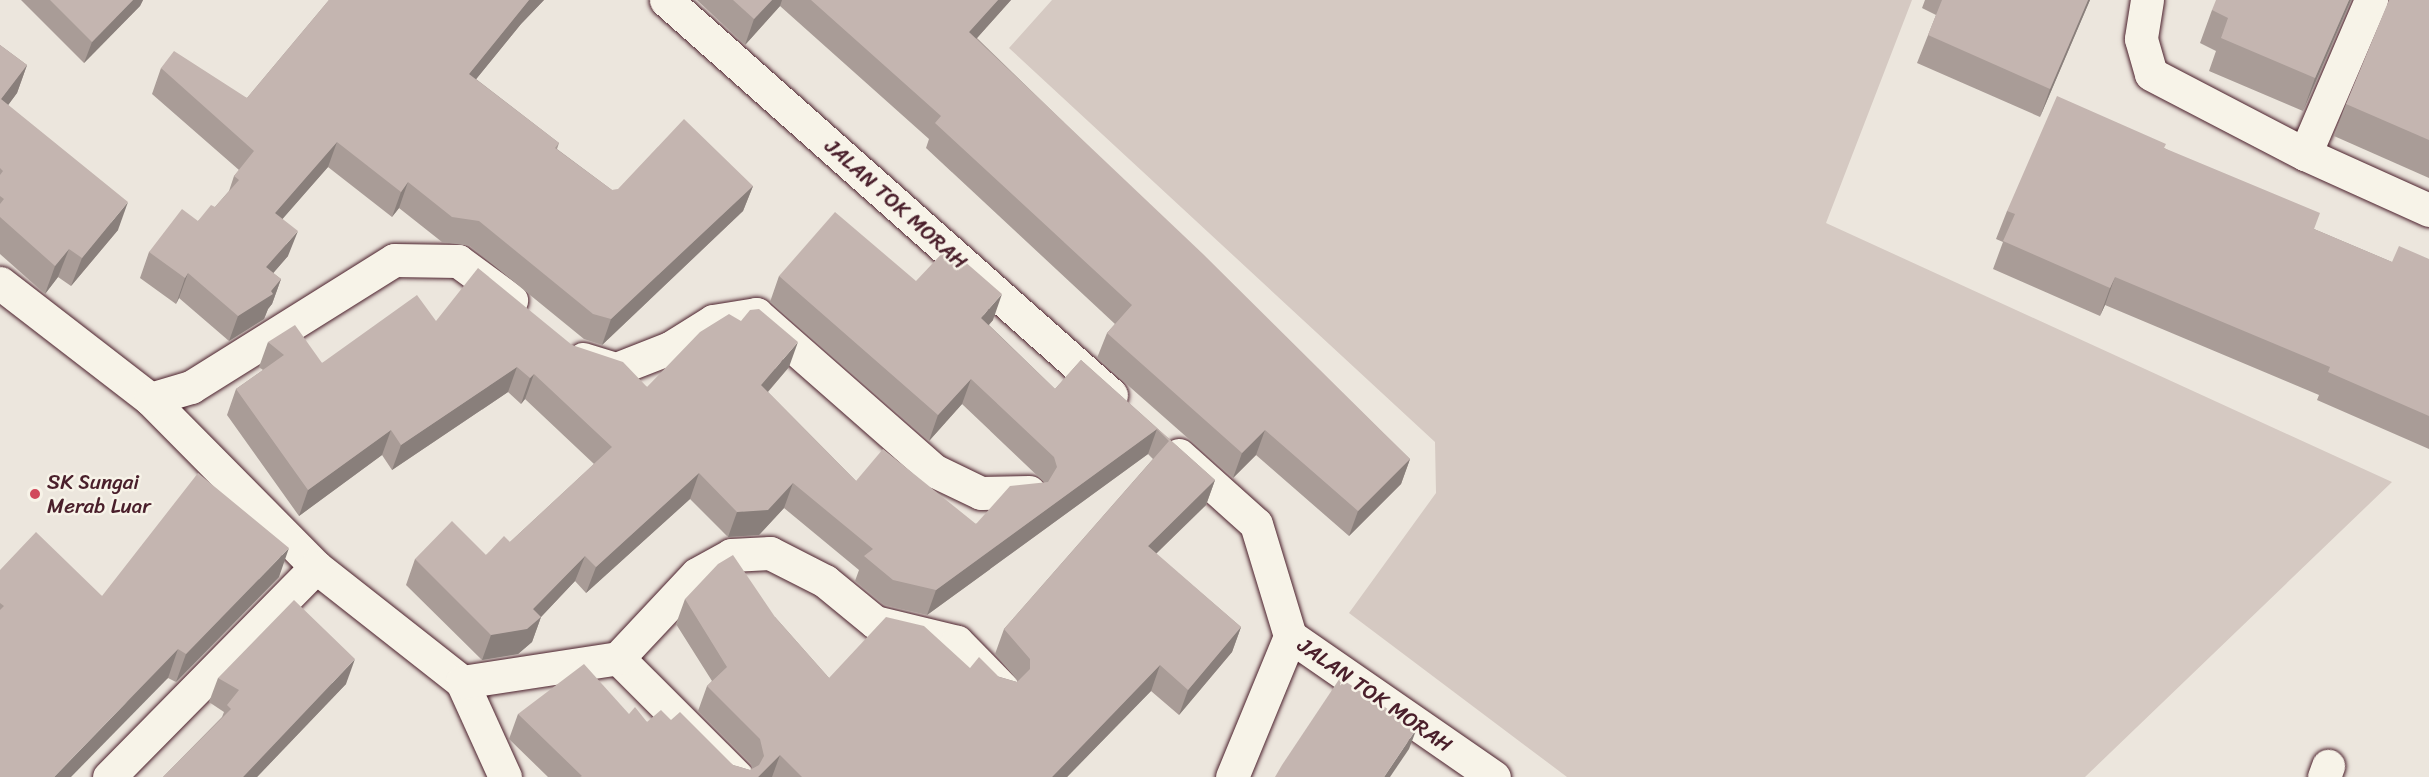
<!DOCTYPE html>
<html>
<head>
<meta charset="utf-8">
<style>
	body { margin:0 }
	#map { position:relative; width:2429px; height:777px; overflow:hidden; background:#ece6dd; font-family:Sriracha,sans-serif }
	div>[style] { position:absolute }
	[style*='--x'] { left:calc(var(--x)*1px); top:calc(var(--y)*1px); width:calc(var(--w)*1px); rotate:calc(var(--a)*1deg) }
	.green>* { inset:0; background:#d5c9c2 }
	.roads { filter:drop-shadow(0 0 2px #4a1f2b) drop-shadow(0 0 2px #4a1f2b) }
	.minor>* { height:33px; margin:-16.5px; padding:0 16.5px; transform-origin:16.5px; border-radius:16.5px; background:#f7f3e8 }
	.wall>* { inset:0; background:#a99c97 }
	.shaded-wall>* { inset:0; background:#897f7b }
	.building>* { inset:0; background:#c4b5b0 }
	.dots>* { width:16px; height:16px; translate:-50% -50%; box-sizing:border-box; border:3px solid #f7f3e8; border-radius:50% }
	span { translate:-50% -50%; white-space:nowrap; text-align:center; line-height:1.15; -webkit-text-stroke:5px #f7f3e8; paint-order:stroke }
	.street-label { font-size:21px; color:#4a1f2b }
	.poi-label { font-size:21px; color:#4a1f2b }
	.left { translate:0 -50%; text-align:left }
</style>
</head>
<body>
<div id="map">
	<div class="green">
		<div style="clip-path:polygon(1052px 0,1912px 0,1826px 223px,2392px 482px,2085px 777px,1567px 777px,1349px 613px,1436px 493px,1435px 442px,1009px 48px)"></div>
	</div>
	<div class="roads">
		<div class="minor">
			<div style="--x:666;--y:0;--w:595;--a:41.59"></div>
			<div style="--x:2147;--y:0;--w:39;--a:99"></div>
			<div style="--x:2141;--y:39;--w:36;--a:74"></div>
			<div style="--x:2151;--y:74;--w:174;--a:27.5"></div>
			<div style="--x:2305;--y:154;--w:136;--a:24.3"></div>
			<div style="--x:2305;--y:154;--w:168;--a:-66.8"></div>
			<div style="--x:0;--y:283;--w:190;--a:37.7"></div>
			<div style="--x:150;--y:399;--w:236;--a:45.3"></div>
			<div style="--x:316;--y:567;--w:186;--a:38.2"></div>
			<div style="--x:462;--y:682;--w:104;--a:65.6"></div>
			<div style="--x:583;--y:359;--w:34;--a:17"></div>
			<div style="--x:616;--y:369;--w:58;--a:-21.3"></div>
			<div style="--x:670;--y:348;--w:51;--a:-32.1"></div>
			<div style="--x:713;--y:321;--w:44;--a:-9.2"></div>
			<div style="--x:756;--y:314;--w:238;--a:41.3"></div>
			<div style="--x:935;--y:471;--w:51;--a:25.6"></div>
			<div style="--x:981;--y:493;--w:48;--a:-1.2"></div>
			<div style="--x:150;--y:399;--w:43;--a:-16.3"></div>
			<div style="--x:191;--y:387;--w:239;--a:-32"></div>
			<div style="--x:394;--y:260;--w:64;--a:0.9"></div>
			<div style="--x:458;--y:261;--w:66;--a:36.3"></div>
			<div style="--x:1179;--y:455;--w:103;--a:41.9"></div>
			<div style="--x:1256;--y:524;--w:117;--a:73.1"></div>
			<div style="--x:1290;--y:636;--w:248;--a:34.7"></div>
			<div style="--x:618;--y:658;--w:168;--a:45"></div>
			<div style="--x:462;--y:682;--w:158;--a:-8.7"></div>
			<div style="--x:618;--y:658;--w:115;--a:-46.8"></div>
			<div style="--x:697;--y:574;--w:39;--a:-29"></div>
			<div style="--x:731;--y:555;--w:39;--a:-3"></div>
			<div style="--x:770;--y:553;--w:62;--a:27"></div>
			<div style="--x:825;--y:581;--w:65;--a:39.4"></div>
			<div style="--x:875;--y:622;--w:84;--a:13.7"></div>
			<div style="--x:957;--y:642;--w:66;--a:45.6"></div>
			<div style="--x:109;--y:777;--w:295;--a:-45.4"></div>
			<div style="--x:1232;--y:777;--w:152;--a:-67.6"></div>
			<div style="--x:2324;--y:777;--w:12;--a:-70"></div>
		</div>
	</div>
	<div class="wall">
		<div style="clip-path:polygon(21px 0,143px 0,140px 6px,84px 63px)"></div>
		<div style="clip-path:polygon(329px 0,544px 0,521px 24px,476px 79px,559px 143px,557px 149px,612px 190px,753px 186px,743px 211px,602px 345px,584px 339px,470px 246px,442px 242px,399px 208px,392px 217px,328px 167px,282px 219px,288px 256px,273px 273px,281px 279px,272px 304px,268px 309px,264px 319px,229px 341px,179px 298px,176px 304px,140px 278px,149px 252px,198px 221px,215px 207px,229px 191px,234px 176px,239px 170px,152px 94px,161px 68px,247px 98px)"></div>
		<div style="clip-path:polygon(697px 0,1011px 0,977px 38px,1410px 459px,1401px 484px,1349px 536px,1256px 455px,1233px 478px,1097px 358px,1107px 333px,1115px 324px,926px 148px,929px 139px,780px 6px,745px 45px)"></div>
		<div style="clip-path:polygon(1925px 0,2090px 0,2040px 117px,1917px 63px,1936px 15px,1922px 8px)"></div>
		<div style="clip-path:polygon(2351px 0,2303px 111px,2209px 71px,2216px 51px,2200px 43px,2212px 10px)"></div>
		<div style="clip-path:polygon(2429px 0,2429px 178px,2334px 136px,2346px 104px)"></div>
		<div style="clip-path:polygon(0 45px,27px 65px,17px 93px,8px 105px,118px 230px,71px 286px,58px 277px,45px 294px,0 254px)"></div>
		<div style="clip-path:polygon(2164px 148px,2314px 229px,2392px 262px,2429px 259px,2429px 449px,2317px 400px,2319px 395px,2105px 305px,2100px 316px,1993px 269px,2003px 242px,1996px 239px,2007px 211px)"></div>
		<div style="clip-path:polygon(779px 276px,916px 281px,993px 320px,989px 325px,1055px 389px,1081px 360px,1215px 480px,1206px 505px,1156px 554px,1241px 627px,1232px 652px,1179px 715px,1151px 691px,1067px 777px,548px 777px,509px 739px,518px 714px,629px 714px,647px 722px,671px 720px,733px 765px,750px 770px,752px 769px,751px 764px,698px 711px,707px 686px,712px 681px,676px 624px,685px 599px,775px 617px,829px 678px,970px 668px,1017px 682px,1018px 681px,995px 654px,1004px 629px,1153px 459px,1148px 454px,927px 615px,884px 605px,855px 581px,859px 570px,784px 508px,759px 535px,728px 537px,690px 499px,586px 593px,575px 581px,541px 617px,532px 642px,518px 654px,482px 660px,406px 585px,415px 559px,486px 555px,510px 542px,594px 464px,525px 399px,521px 404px,508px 392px,392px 470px,382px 455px,299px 516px,227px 415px,236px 389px,263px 370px,259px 367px,268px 342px,322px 363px,436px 321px,572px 345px,647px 387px,789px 367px,768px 392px,856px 481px,976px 524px,1045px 483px,962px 404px,929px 441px,770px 302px)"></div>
		<div style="clip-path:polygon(0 570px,102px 596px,279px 577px,176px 682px,168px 678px,0 777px)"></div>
		<div style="clip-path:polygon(218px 678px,346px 684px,257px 777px,163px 777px,222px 717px,224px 712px,209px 702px)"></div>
	</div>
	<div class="shaded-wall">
		<div style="clip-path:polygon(133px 0,143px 0,140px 6px,84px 63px,92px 42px)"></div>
		<div style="clip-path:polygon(529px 0,544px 0,521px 24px,460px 99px,469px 74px)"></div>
		<div style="clip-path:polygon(772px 0,782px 0,780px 6px,745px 45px,754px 19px)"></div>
		<div style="clip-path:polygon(998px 0,1011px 0,960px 57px,969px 32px)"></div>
		<div style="clip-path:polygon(2088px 0,2090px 0,2040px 117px,2050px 89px)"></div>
		<div style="clip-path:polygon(2349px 0,2351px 0,2303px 111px,2315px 78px)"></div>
		<div style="clip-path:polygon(27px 65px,17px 93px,0 116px,1px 99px)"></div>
		<div style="clip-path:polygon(337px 142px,328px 167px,265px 239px,275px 213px)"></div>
		<div style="clip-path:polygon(408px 182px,399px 208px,392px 217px,401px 192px)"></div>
		<div style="clip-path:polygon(753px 186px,743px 211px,602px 345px,611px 319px)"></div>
		<div style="clip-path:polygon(128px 202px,118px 230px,71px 286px,82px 258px)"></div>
		<div style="clip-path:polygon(298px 231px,288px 256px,256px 293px,266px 267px)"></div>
		<div style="clip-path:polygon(69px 249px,58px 277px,45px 294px,55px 266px)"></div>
		<div style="clip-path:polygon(188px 273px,179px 298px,176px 304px,185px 278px)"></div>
		<div style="clip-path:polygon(2115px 277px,2105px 305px,2100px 316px,2110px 288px)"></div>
		<div style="clip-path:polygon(281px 279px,272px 304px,268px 309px,264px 319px,229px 341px,238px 316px,271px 291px)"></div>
		<div style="clip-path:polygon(1002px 294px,993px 320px,972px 343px,981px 318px)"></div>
		<div style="clip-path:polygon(798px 342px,789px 367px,752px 410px,761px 385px)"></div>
		<div style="clip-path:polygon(517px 367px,508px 392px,392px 470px,401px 445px)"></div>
		<div style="clip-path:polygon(534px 374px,525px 399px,521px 404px,530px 378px)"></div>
		<div style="clip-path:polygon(971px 379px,962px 404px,929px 441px,938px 415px)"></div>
		<div style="clip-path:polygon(1157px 429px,1148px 454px,927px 615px,936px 590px)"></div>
		<div style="clip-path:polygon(391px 430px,382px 455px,299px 516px,308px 490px)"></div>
		<div style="clip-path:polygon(1265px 430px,1256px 455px,1233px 478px,1242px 453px)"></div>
		<div style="clip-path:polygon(1410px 459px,1401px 484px,1349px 536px,1358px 511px)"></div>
		<div style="clip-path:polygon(699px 473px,690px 499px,586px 593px,596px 567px)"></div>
		<div style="clip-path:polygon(1215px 480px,1206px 505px,1138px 571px,1148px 546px)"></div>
		<div style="clip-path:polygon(793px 483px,784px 508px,759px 535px,728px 537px,737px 512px)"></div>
		<div style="clip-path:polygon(289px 548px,279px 577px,176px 682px,186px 654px)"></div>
		<div style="clip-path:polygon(585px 556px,575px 581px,541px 617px,532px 642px,518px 654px,482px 660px,491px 635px,533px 609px)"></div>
		<div style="clip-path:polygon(1241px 627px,1232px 652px,1179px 715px,1188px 690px)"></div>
		<div style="clip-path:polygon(178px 649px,168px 678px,71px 777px,54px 777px)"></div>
		<div style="clip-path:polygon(355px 659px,346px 684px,257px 777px,243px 777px)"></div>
		<div style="clip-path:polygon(1160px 665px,1151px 691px,1067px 777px,1052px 777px)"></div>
		<div style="clip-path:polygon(1417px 728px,1409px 749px,1390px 777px,1384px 777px)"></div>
		<div style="clip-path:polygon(780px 755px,772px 777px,758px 777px)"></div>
	</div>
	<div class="building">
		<div style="clip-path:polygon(50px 0,133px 0,92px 42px)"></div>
		<div style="clip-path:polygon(329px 0,529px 0,469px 74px,559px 143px,555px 148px,612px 190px,618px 189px,684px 119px,753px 186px,611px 319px,593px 314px,479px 221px,452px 217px,408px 182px,401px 192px,337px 142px,275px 213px,298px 231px,266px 267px,281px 279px,271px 291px,273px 294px,238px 316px,188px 273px,185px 278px,149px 252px,182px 209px,198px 221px,211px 205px,215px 207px,239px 180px,234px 176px,254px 151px,161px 68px,174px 51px,247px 98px)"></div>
		<div style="clip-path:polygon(733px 0,772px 0,754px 19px)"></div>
		<div style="clip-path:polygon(811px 0,998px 0,969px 32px,1203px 254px,1410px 459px,1358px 511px,1265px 430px,1242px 453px,1107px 333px,1132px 305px,935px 123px,941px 116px)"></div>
		<div style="clip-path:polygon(1942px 0,2088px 0,2050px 89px,1928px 35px)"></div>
		<div style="clip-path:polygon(2216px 0,2349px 0,2315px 78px,2221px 38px,2228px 18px,2212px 10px)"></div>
		<div style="clip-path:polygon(2389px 0,2429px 0,2429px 140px,2346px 104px)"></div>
		<div style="clip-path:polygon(0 45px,27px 65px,1px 99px,128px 202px,82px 258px,69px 249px,55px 266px,0 217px,0 204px,4px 199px,0 196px,0 175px,3px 171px,0 168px)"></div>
		<div style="clip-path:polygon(2057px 96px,2166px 144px,2164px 148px,2320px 213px,2314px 229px,2392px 262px,2399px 246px,2429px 259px,2429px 416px,2328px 372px,2330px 367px,2115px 277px,2110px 288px,2003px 241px,2015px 214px,2007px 211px)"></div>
		<div style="clip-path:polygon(835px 212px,916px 281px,948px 247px,1002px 294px,981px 318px,1055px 389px,1081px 360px,1215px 480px,1148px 546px,1241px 627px,1188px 690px,1160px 665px,1052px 777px,802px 777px,780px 755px,758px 777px,580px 777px,582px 776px,518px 714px,584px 664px,629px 714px,635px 707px,647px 722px,661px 710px,671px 720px,680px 712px,733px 765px,750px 770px,759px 765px,764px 756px,760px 739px,707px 686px,727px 667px,685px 599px,718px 564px,733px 555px,775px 617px,829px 678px,886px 617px,924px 626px,970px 668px,979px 657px,999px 677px,1017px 682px,1030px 669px,1030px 659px,1004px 629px,1169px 441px,1157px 429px,936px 590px,893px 580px,864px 556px,873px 549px,793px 483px,768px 510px,737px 512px,699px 473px,596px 567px,585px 556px,533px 609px,541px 617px,527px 629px,491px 635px,415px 559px,452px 521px,486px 555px,504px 536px,510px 542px,612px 447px,534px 374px,530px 378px,517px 367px,401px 445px,391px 430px,308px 490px,236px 389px,284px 355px,268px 342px,295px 325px,322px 363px,417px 295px,436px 321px,478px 268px,572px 345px,623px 362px,647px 387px,700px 332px,729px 314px,741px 321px,750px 310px,759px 309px,798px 342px,761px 385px,856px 481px,883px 449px,976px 524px,1010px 486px,1048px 482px,1057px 467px,1054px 457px,971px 379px,938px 415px,779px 276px)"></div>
		<div style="clip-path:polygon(198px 473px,289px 548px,186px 654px,178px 649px,54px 777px,0 777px,0 610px,4px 606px,0 603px,0 570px,36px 532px,102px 596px)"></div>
		<div style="clip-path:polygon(294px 600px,355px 659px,243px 777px,163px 777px,231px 709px,227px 705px,239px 690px,218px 678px)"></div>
		<div style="clip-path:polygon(1340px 678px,1417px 728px,1384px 777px,1275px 777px,1282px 765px)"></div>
	</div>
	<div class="dots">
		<div style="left:35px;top:494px;background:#d1495b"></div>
	</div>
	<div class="street-label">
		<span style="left:896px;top:204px;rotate:42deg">JALAN TOK MORAH</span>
		<span style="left:1375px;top:695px;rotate:35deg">JALAN TOK MORAH</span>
	</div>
	<div class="poi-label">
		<span class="left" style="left:47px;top:494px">SK Sungai<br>Merab Luar</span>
	</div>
</div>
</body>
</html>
